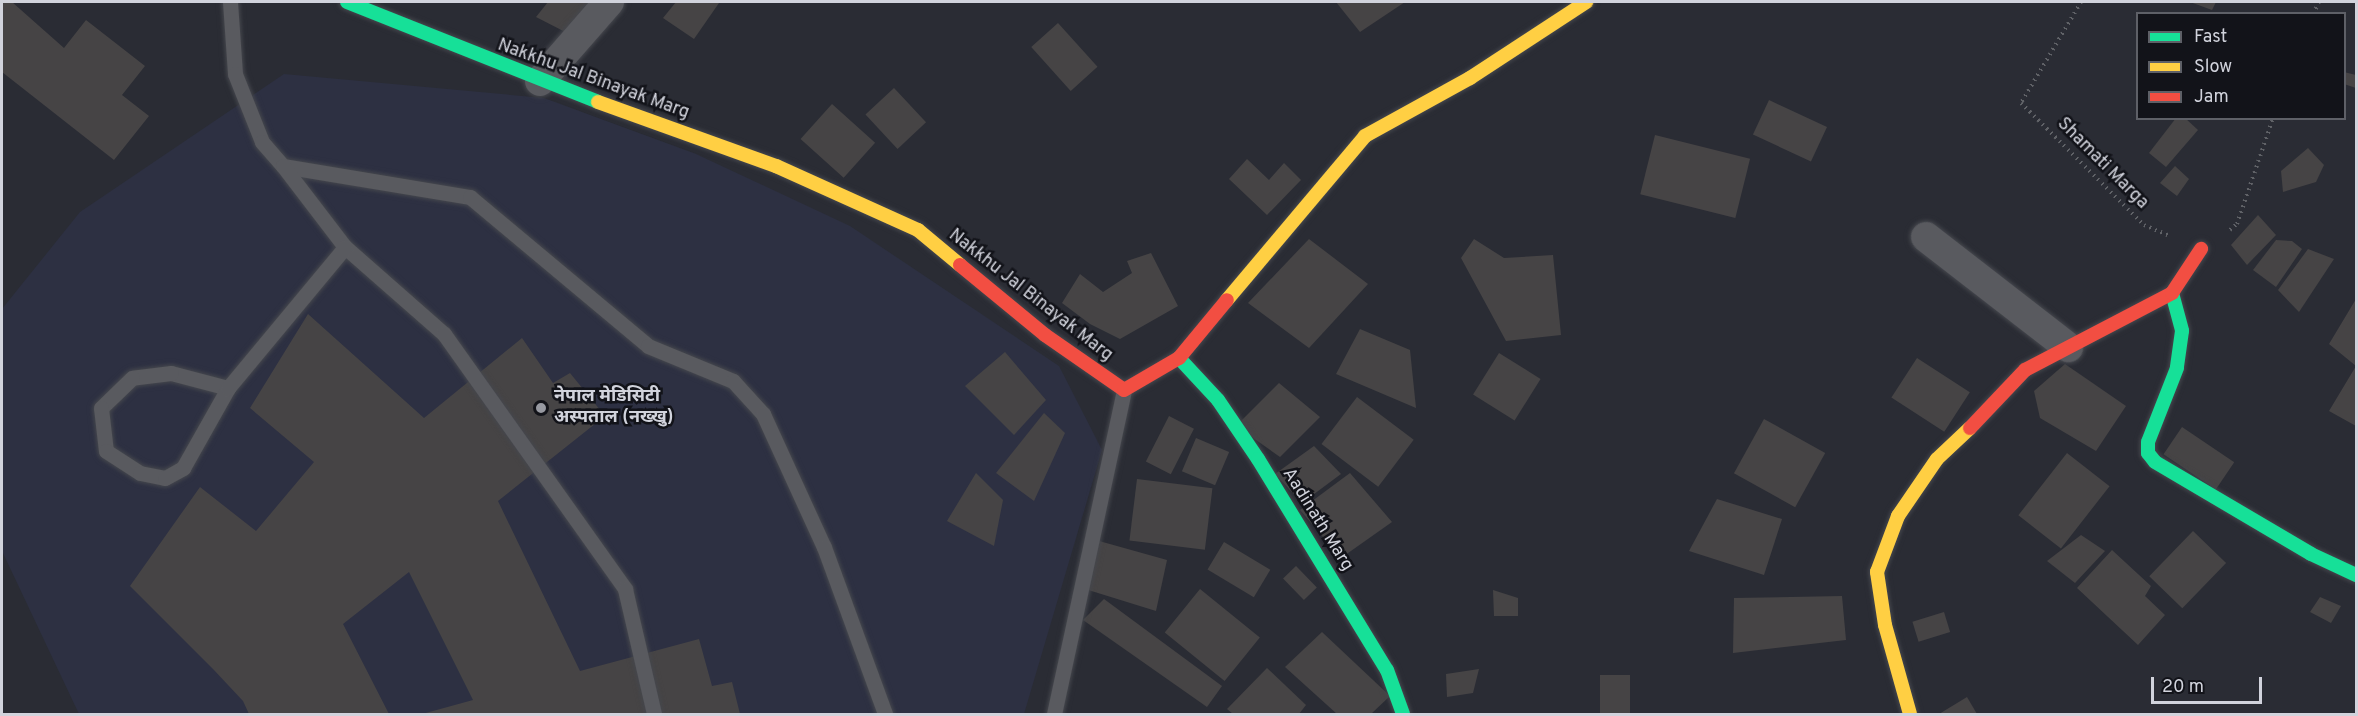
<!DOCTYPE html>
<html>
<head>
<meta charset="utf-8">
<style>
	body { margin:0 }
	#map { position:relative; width:2358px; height:716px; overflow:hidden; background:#2a2c34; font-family:Overpass,"Noto Sans Devanagari",sans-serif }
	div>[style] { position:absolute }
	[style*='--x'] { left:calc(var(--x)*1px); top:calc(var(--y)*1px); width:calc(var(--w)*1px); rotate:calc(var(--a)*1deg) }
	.built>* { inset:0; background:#2d3042 }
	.building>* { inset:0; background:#464445; transform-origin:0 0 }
	.path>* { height:4px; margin-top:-2px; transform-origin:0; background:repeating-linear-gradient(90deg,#606267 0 1.5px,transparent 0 6px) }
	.roads { filter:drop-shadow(0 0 2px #45474d) drop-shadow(0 0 2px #45474d) }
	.lane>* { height:15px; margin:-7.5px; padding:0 7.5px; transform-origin:7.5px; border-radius:7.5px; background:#595a5f }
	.street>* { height:30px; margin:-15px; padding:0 15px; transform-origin:15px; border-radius:15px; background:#595a5f }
	.fast>* { height:14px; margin:-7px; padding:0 7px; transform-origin:7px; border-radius:7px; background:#16e098 }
	.slow>* { height:14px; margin:-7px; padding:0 7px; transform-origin:7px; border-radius:7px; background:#ffcf43 }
	.jam>* { height:14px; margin:-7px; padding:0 7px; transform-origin:7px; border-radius:7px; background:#f24e42 }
	.dots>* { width:16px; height:16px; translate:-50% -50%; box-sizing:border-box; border:3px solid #121319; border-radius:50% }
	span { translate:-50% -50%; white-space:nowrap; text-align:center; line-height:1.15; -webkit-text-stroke:5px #121319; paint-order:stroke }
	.street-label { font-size:18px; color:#d1d3dc }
	.poi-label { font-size:18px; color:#d1d3dc; font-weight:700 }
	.left { translate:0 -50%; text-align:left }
	.frame { position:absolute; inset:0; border:3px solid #d1d3dc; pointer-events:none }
	.legend { position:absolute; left:2136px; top:12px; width:210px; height:108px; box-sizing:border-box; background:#121319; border:2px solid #5e6067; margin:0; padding:8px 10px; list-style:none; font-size:18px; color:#d1d3dc }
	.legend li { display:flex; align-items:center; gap:12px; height:30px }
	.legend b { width:30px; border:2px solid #5e6067 }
	.scale { position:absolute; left:2151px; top:677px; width:111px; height:27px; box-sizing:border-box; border:3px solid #d1d3dc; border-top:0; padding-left:8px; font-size:18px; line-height:21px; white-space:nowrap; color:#d1d3dc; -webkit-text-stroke:4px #121319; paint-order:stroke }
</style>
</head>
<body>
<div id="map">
	<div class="built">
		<div style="clip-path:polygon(284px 74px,544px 98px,696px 154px,850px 226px,1059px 366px,1102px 450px,1024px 714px,79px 714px,2px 551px,2px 309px,80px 212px)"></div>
	</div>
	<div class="building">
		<div style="clip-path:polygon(2px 2px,12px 2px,64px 48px,86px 20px,145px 66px,122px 95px,149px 116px,114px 160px,2px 72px)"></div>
		<div style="clip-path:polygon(548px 2px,591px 2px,573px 36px,536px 17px)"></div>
		<div style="clip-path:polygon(676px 2px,717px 2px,719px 3px,694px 39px,663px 18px)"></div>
		<div style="clip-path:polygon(1336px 2px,1405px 2px,1360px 32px)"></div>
		<div style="clip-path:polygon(2190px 2px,2216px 2px,2212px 10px)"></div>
		<div style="left:1058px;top:23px;width:59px;height:36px;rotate:48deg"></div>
		<div style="clip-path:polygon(2344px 72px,2356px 75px,2356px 88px,2344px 84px)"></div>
		<div style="left:894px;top:88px;width:47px;height:39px;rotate:47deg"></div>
		<div style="left:1769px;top:100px;width:64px;height:38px;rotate:25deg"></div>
		<div style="left:832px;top:104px;width:58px;height:47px;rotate:42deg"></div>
		<div style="clip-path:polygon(2176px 118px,2185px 118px,2198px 130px,2166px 167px,2149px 153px)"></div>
		<div style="left:1655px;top:135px;width:98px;height:61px;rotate:14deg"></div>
		<div style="clip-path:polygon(2308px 148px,2324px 165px,2316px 182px,2283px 192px,2281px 171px)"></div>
		<div style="clip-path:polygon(1247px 159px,1269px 180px,1284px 163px,1301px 180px,1267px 215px,1229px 179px)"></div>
		<div style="clip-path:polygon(2175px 166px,2189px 179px,2177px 196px,2160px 183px)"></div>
		<div style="clip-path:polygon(2258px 215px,2276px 235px,2247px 265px,2231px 245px)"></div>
		<div style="clip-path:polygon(1309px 239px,1368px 284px,1309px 348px,1248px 303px)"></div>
		<div style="clip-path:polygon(1474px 239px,1504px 258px,1553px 255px,1561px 335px,1506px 341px,1461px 258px)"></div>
		<div style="clip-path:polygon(2276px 240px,2292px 241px,2302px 249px,2276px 287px,2253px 270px)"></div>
		<div style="clip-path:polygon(2308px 249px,2334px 259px,2299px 312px,2278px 290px)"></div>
		<div style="clip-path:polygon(1151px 253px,1178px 306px,1120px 339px,1090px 324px,1062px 303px,1080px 274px,1103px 292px,1132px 273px,1127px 261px)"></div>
		<div style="clip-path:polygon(2356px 299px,2356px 426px,2329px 411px,2356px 366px,2329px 344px)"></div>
		<div style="clip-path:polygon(308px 314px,424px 418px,522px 338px,553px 383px,570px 373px,605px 416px,498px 501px,580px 671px,699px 639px,712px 686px,732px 682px,740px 714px,422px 714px,473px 700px,409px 572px,343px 624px,389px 714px,249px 714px,243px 701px,213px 669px,130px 586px,200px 487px,256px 531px,314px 462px,250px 408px)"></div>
		<div style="clip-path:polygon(1360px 329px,1410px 350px,1416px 408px,1336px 374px)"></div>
		<div style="clip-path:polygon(1005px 352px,1046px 400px,1014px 435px,965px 386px)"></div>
		<div style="left:1499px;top:353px;width:49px;height:49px;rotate:32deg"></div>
		<div style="left:1917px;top:358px;width:63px;height:47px;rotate:33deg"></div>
		<div style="clip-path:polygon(2065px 364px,2126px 406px,2096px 451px,2040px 418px,2034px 391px)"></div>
		<div style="clip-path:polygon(1279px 383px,1320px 417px,1280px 457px,1236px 426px)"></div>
		<div style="left:1357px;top:397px;width:71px;height:59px;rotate:37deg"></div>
		<div style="clip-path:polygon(1044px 413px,1065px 433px,1034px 501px,996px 473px)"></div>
		<div style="left:1169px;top:416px;width:28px;height:51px;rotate:27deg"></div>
		<div style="left:1764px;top:419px;width:70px;height:62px;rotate:29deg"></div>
		<div style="left:2182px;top:427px;width:63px;height:33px;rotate:34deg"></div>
		<div style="left:1196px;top:438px;width:36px;height:36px;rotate:23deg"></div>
		<div style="clip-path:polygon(1314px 446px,1341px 474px,1302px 503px,1275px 474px)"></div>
		<div style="left:2067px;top:453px;width:54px;height:79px;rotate:38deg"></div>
		<div style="clip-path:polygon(976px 473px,1003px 500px,994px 546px,947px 521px)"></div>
		<div style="clip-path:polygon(1350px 473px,1392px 522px,1341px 558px,1300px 510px)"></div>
		<div style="left:1137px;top:479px;width:76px;height:62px;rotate:7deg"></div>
		<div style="clip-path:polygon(1717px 499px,1782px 519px,1764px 575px,1689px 551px)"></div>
		<div style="left:2193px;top:531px;width:46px;height:63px;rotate:44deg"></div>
		<div style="clip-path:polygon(2081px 535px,2105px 551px,2075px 583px,2047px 561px)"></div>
		<div style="clip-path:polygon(1092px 539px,1167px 560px,1156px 611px,1085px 589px)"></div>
		<div style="left:1224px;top:542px;width:54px;height:32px;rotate:31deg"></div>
		<div style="clip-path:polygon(2112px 550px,2151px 586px,2145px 596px,2165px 615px,2138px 645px,2077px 588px)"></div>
		<div style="left:1296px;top:566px;width:30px;height:18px;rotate:46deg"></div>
		<div style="left:1200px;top:589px;width:77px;height:56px;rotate:39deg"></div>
		<div style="clip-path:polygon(1493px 590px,1518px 598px,1518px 616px,1494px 616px)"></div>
		<div style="clip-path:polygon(1842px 596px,1846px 640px,1733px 653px,1734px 598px)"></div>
		<div style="clip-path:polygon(2320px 597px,2341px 606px,2331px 623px,2310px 612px)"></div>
		<div style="clip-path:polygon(1104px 599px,1222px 686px,1207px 707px,1083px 620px)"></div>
		<div style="left:1944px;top:612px;width:21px;height:33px;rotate:73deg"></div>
		<div style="clip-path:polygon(1322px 632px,1390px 696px,1371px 714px,1337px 714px,1285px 667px)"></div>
		<div style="clip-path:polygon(1267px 668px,1306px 705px,1299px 714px,1233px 714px,1227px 709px)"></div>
		<div style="clip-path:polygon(1479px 669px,1473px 693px,1447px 697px,1446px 674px)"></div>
		<div style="left:1630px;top:675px;width:39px;height:30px;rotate:90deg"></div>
		<div style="clip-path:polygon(1967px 697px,1977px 714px,1939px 714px)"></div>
	</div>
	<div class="path">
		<div style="--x:2081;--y:2;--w:117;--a:120.7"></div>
		<div style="--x:2021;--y:103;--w:173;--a:44.8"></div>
		<div style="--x:2144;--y:225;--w:26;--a:23"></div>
		<div style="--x:2313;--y:14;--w:13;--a:-63"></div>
		<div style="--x:2230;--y:230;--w:9;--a:-41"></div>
		<div style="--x:2237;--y:224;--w:112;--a:-71.2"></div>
	</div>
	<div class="roads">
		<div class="lane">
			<div style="--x:230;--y:2;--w:72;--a:86"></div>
			<div style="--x:235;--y:74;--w:73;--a:68.3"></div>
			<div style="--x:262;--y:142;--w:32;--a:49"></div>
			<div style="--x:283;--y:166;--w:190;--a:9.4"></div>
			<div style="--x:470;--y:197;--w:232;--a:39.9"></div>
			<div style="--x:648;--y:346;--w:92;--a:22.4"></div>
			<div style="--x:733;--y:381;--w:45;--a:47.7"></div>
			<div style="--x:763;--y:414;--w:146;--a:65.4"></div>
			<div style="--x:824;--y:547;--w:178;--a:69.9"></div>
			<div style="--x:283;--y:166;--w:102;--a:52.6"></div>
			<div style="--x:345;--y:247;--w:132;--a:41.3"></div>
			<div style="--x:444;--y:334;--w:313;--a:54.6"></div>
			<div style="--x:625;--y:589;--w:128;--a:76.9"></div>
			<div style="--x:228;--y:388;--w:59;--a:-165.3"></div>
			<div style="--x:171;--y:373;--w:39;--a:173"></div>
			<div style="--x:132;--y:378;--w:43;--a:135.9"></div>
			<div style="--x:101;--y:408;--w:43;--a:83.4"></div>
			<div style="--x:106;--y:451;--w:40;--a:32.9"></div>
			<div style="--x:140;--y:473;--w:25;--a:11"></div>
			<div style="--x:165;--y:478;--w:21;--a:-29"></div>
			<div style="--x:183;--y:468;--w:92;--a:-60.6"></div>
			<div style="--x:228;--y:388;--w:183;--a:-50.3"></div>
			<div style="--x:1054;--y:714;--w:331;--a:-77.8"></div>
		</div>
		<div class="street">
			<div style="--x:540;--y:81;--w:105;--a:-48.9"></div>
			<div style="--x:1926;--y:237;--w:180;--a:37.8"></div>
		</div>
		<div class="fast">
			<div style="--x:347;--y:2;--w:270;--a:21.7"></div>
			<div style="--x:2172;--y:293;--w:39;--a:75"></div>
			<div style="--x:2182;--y:331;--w:37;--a:98"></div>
			<div style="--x:2177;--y:368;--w:79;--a:111.4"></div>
			<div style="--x:2148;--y:442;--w:11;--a:90"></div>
			<div style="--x:2148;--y:453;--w:11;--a:52"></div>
			<div style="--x:2155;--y:462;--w:181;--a:30.5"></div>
			<div style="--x:2311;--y:554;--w:50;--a:25"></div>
			<div style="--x:1179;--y:358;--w:57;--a:47.1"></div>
			<div style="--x:1218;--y:400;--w:71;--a:55.9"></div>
			<div style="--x:1258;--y:459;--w:247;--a:58.6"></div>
			<div style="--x:1387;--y:670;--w:47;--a:70"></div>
		</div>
		<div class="slow">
			<div style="--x:598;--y:102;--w:189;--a:19.8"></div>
			<div style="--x:776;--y:166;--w:156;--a:24.3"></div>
			<div style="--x:918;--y:230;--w:55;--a:39.8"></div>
			<div style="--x:1227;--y:300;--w:214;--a:-49.9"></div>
			<div style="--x:1365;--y:136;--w:120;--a:-28.9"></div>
			<div style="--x:1470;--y:78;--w:139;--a:-33.2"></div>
			<div style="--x:1910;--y:714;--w:92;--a:-105.7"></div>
			<div style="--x:1885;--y:625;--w:54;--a:-98.6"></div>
			<div style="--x:1877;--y:572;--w:60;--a:-69.4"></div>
			<div style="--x:1898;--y:516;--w:69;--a:-55.6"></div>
			<div style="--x:1937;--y:459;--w:45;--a:-43.2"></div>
		</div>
		<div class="jam">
			<div style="--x:960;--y:265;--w:110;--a:39.5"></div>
			<div style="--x:1045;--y:335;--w:96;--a:34.8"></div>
			<div style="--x:1124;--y:390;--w:64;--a:-30.2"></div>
			<div style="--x:1179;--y:358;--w:75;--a:-50.4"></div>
			<div style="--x:1970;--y:428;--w:80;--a:-46.5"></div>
			<div style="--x:2025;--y:370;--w:166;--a:-27.6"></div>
			<div style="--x:2172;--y:293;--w:53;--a:-56.6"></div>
		</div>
	</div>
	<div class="dots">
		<div style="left:541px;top:408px;background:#9799a1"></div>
	</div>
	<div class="street-label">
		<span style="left:593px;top:80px;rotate:20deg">Nakkhu Jal Binayak Marg</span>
		<span style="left:2102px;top:164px;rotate:45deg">Shamati Marga</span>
		<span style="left:1030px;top:296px;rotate:38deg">Nakkhu Jal Binayak Marg</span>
		<span style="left:1317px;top:520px;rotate:58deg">Aadinath Marg</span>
	</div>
	<div class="poi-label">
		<span class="left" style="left:554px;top:408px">नेपाल मेडिसिटी<br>अस्पताल (नख्खु)</span>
	</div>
	<div class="frame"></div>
	<ul class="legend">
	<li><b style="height:8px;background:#16e098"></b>Fast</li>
	<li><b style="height:8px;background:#ffcf43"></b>Slow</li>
	<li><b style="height:8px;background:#f24e42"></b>Jam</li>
	</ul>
	<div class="scale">20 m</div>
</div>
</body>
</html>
